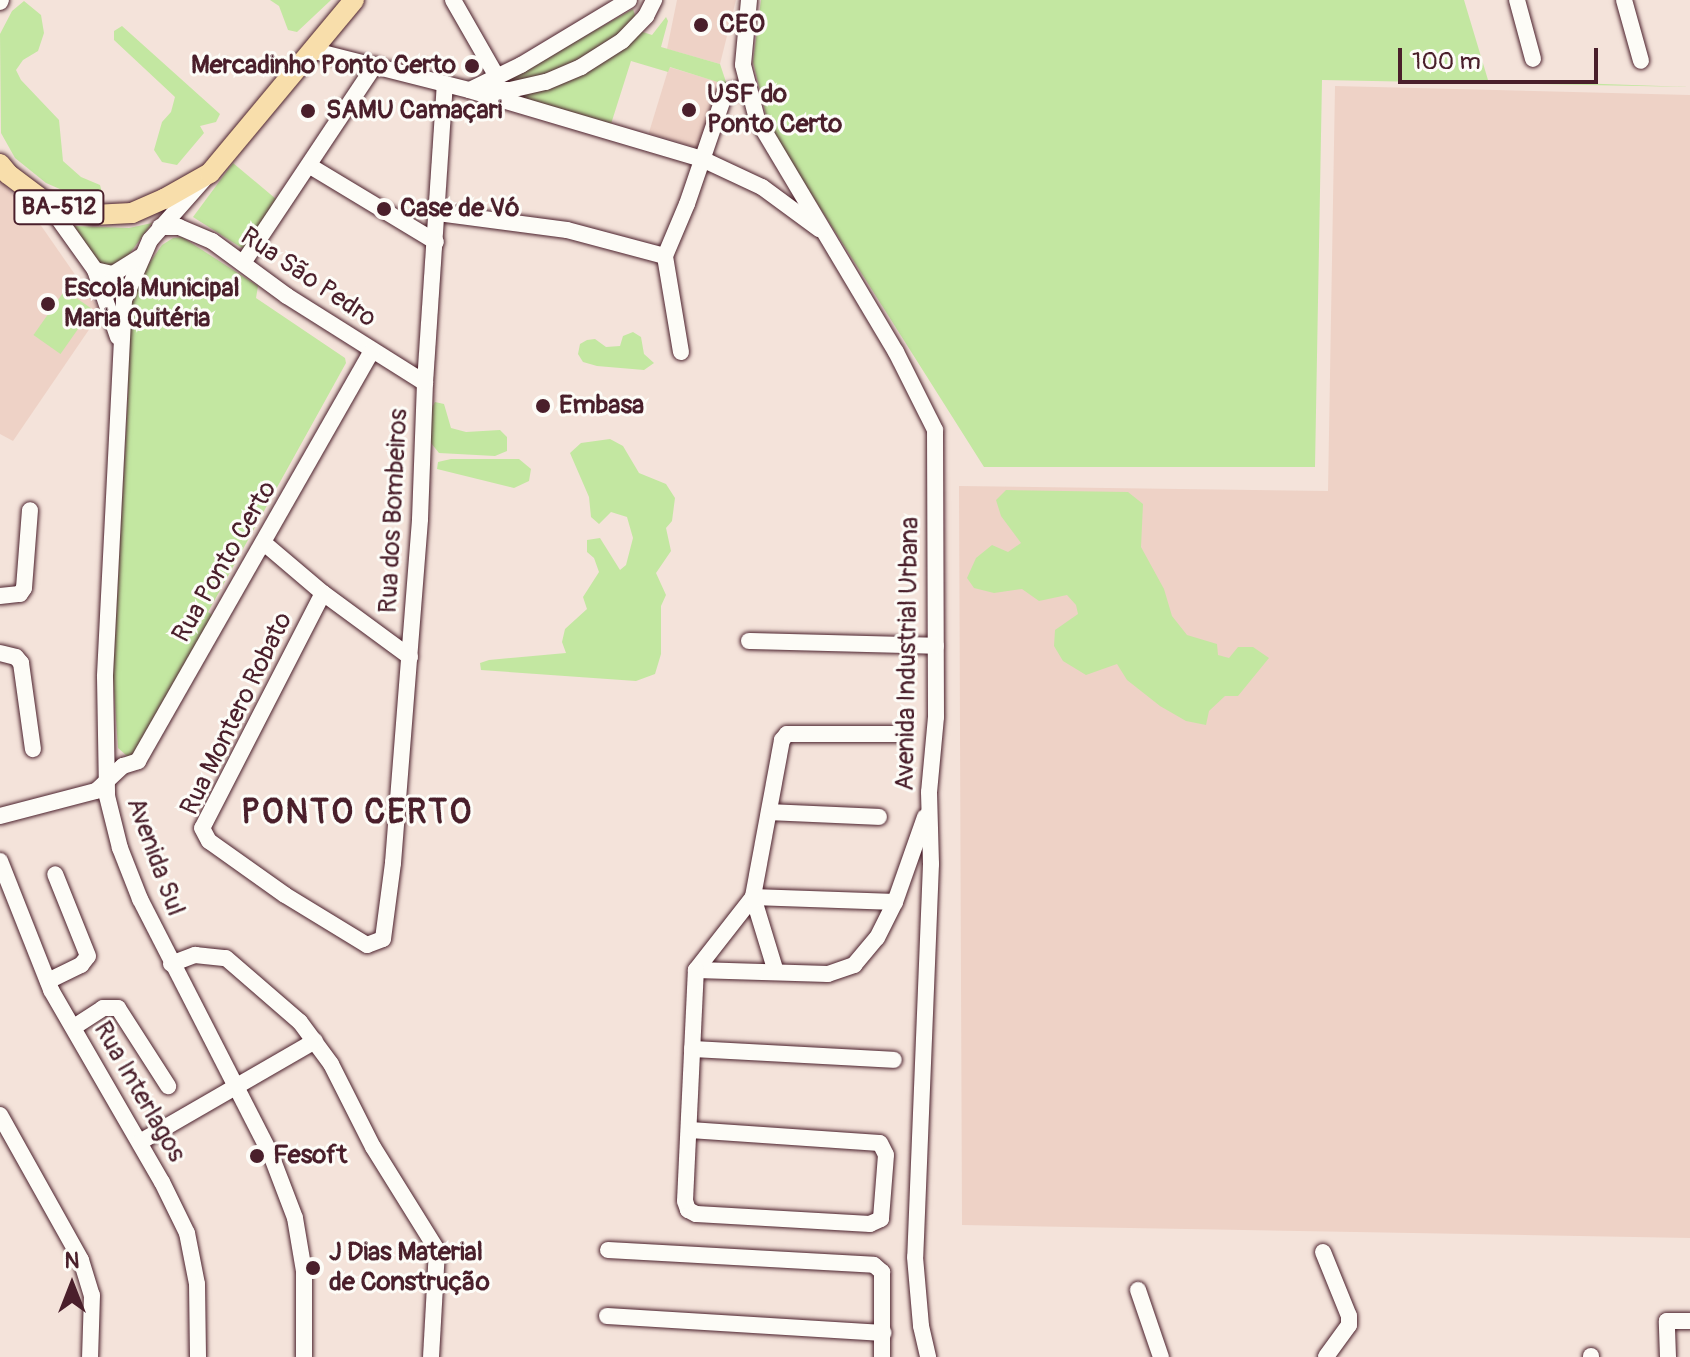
<!DOCTYPE html>
<html>
<head>
<meta charset="utf-8">
<style>
	body { margin:0 }
	#map { position:relative; width:1690px; height:1357px; overflow:hidden; background:#f4e3da; font-family:Pangolin,sans-serif }
	div>[style] { position:absolute }
	[style*='--x'] { left:calc(var(--x)*1px); top:calc(var(--y)*1px); width:calc(var(--w)*1px); rotate:calc(var(--a)*1deg) }
	.built>* { inset:0; background:#eed2c6; transform-origin:0 0 }
	.green>* { inset:0; background:#c3e7a1; transform-origin:0 0 }
	.roads { filter:drop-shadow(0 0 2px #4a1f2b) drop-shadow(0 0 2px #4a1f2b) }
	.minor>* { height:16px; margin:-8px; padding:0 8px; transform-origin:8px; border-radius:8px; background:#fdfcf7 }
	.major>* { height:20px; margin:-10px; padding:0 10px; transform-origin:10px; border-radius:10px; background:#f8deab }
	.dots>* { width:22px; height:22px; translate:-50% -50%; box-sizing:border-box; border:4px solid #fdfcf7; border-radius:50% }
	span { translate:-50% -50%; white-space:nowrap; text-align:center; line-height:1.15; -webkit-text-stroke:6px #fdfcf7; paint-order:stroke }
	.shield-label span { padding:2px 6px; background:#fdfcf7; border:2px solid; border-radius:6px; -webkit-text-stroke-width:0 }
	.shield-label { font-size:24px; color:#4a1f2b; font-weight:700 }
	.poi-label { font-size:26px; color:#4a1f2b; font-weight:700 }
	.left { translate:0 -50%; text-align:left }
	.right { translate:-100% -50%; text-align:right }
	.street-label { font-size:26px; color:#4a1f2b }
	.district-label { font-size:34px; color:#4a1f2b; font-weight:700; letter-spacing:2px }
	.north { position:absolute; left:32px; top:1245px; width:80px; height:80px; -webkit-text-stroke:6px #fdfcf7; paint-order:stroke; rotate:0deg; font-size:22px; font-weight:700; line-height:32px; text-align:center; color:#4a1f2b }
	.north::after { content:''; display:block; margin:auto; width:28px; height:36px; background:#4a1f2b; clip-path:polygon(50% 0,100% 100%,50% 72%,0 100%) }
	.scale { position:absolute; left:1398px; top:48px; width:200px; height:36px; box-sizing:border-box; border:4px solid #4a1f2b; border-top:0; padding-left:10px; font-size:24px; line-height:28px; white-space:nowrap; color:#4a1f2b; -webkit-text-stroke:6px #fdfcf7; paint-order:stroke }
</style>
</head>
<body>
<div id="map">
	<div class="built">
		<div style="clip-path:polygon(677px 0,736px 0,720px 64px,667px 49px)"></div>
		<div style="left:669px;top:67px;width:61px;height:69px;rotate:17deg"></div>
		<div style="clip-path:polygon(1335px 86px,1690px 95px,1690px 1238px,962px 1225px,959px 486px,1328px 491px)"></div>
		<div style="clip-path:polygon(0 180px,42px 227px,101px 312px,13px 441px,0 434px)"></div>
	</div>
	<div class="green">
		<div style="clip-path:polygon(250px 0,331px 0,297px 32px,288px 30px,279px 6px,270px 0)"></div>
		<div style="clip-path:polygon(761px 0,1464px 0,1488px 80px,1690px 87px,1322px 80px,1315px 467px,984px 467px,769px 127px,753px 62px)"></div>
		<div style="clip-path:polygon(24px 1px,41px 15px,44px 33px,38px 51px,23px 60px,16px 70px,21px 80px,59px 120px,63px 161px,81px 177px,100px 185px,103px 196px,76px 196px,46px 183px,15px 158px,1px 133px,0 34px,12px 11px)"></div>
		<div style="clip-path:polygon(633px 9px,640px 31px,652px 35px,666px 17px,668px 21px,661px 47px,720px 64px,727px 85px,670px 67px,668px 72px,631px 61px,611px 124px,508px 96px,505px 81px)"></div>
		<div style="clip-path:polygon(122px 26px,220px 114px,216px 122px,200px 126px,204px 133px,177px 165px,162px 162px,154px 150px,162px 122px,171px 112px,175px 97px,114px 40px,114px 31px)"></div>
		<div style="clip-path:polygon(233px 163px,276px 199px,245px 250px,193px 217px)"></div>
		<div style="clip-path:polygon(152px 223px,125px 260px,114px 267px,101px 265px,74px 226px,129px 228px)"></div>
		<div style="clip-path:polygon(182px 237px,258px 286px,256px 298px,345px 358px,346px 363px,208px 612px,216px 618px,134px 756px,127px 756px,118px 748px,113px 676px,128px 392px,128px 304px,137px 281px,162px 245px,173px 238px)"></div>
		<div style="left:65px;top:290px;width:33px;height:55px;rotate:35deg"></div>
		<div style="clip-path:polygon(633px 332px,641px 337px,644px 354px,654px 363px,644px 370px,597px 366px,583px 362px,578px 354px,580px 344px,587px 340px,595px 339px,606px 347px,620px 346px,623px 336px)"></div>
		<div style="clip-path:polygon(435px 402px,444px 404px,451px 428px,466px 432px,500px 430px,507px 437px,507px 451px,495px 456px,439px 453px,427px 438px,427px 416px)"></div>
		<div style="clip-path:polygon(610px 439px,623px 446px,639px 473px,666px 484px,675px 498px,672px 521px,666px 528px,671px 551px,656px 573px,666px 595px,661px 606px,661px 654px,655px 674px,636px 681px,481px 670px,480px 663px,489px 660px,566px 653px,562px 642px,565px 629px,587px 609px,583px 597px,599px 572px,594px 558px,587px 552px,587px 540px,600px 538px,620px 570px,626px 565px,633px 538px,627px 517px,611px 512px,599px 524px,591px 517px,589px 497px,570px 453px,581px 443px)"></div>
		<div style="clip-path:polygon(451px 459px,519px 459px,531px 469px,529px 481px,514px 488px,437px 469px,438px 462px)"></div>
		<div style="clip-path:polygon(1006px 490px,1128px 492px,1143px 504px,1141px 547px,1164px 589px,1172px 616px,1187px 635px,1217px 644px,1218px 655px,1229px 658px,1238px 647px,1253px 647px,1269px 658px,1238px 696px,1225px 696px,1209px 711px,1206px 725px,1186px 721px,1160px 706px,1127px 680px,1117px 664px,1086px 675px,1063px 661px,1054px 646px,1055px 630px,1078px 614px,1076px 605px,1067px 595px,1039px 601px,1022px 589px,994px 593px,974px 588px,967px 578px,976px 558px,992px 545px,1008px 552px,1021px 543px,1001px 516px,996px 500px)"></div>
	</div>
	<div class="roads">
		<div class="minor">
			<div style="--x:453;--y:0;--w:86;--a:60.2"></div>
			<div style="--x:749;--y:0;--w:65;--a:95.3"></div>
			<div style="--x:743;--y:65;--w:56;--a:75.5"></div>
			<div style="--x:757;--y:119;--w:271;--a:59.2"></div>
			<div style="--x:896;--y:352;--w:87;--a:63.4"></div>
			<div style="--x:935;--y:430;--w:287;--a:89.8"></div>
			<div style="--x:936;--y:717;--w:75;--a:95.3"></div>
			<div style="--x:929;--y:792;--w:72;--a:88.4"></div>
			<div style="--x:931;--y:864;--w:393;--a:92.3"></div>
			<div style="--x:915;--y:1257;--w:69;--a:85"></div>
			<div style="--x:921;--y:1326;--w:32;--a:77"></div>
			<div style="--x:1517;--y:0;--w:61;--a:74.8"></div>
			<div style="--x:1624;--y:0;--w:63;--a:74.4"></div>
			<div style="--x:0;--y:2;--w:2;--a:-63"></div>
			<div style="--x:311;--y:50;--w:163;--a:14.2"></div>
			<div style="--x:469;--y:90;--w:243;--a:16.5"></div>
			<div style="--x:702;--y:159;--w:66;--a:25"></div>
			<div style="--x:762;--y:187;--w:71;--a:36.4"></div>
			<div style="--x:470;--y:90;--w:57;--a:-26.1"></div>
			<div style="--x:521;--y:65;--w:126;--a:-31"></div>
			<div style="--x:487;--y:90;--w:23;--a:0"></div>
			<div style="--x:510;--y:90;--w:37;--a:-13"></div>
			<div style="--x:546;--y:82;--w:38;--a:-23"></div>
			<div style="--x:581;--y:67;--w:49;--a:-32.4"></div>
			<div style="--x:622;--y:41;--w:35;--a:-46"></div>
			<div style="--x:646;--y:16;--w:18;--a:-63"></div>
			<div style="--x:310;--y:166;--w:147;--a:31.1"></div>
			<div style="--x:206;--y:177;--w:84;--a:131.6"></div>
			<div style="--x:150;--y:240;--w:65;--a:113.4"></div>
			<div style="--x:124;--y:300;--w:377;--a:92.9"></div>
			<div style="--x:105;--y:677;--w:119;--a:89"></div>
			<div style="--x:107;--y:796;--w:54;--a:76"></div>
			<div style="--x:120;--y:848;--w:55;--a:68.6"></div>
			<div style="--x:140;--y:899;--w:288;--a:62.9"></div>
			<div style="--x:271;--y:1155;--w:67;--a:69.1"></div>
			<div style="--x:295;--y:1218;--w:54;--a:80.4"></div>
			<div style="--x:304;--y:1271;--w:86;--a:90"></div>
			<div style="--x:48;--y:204;--w:81;--a:54.5"></div>
			<div style="--x:95;--y:270;--w:71;--a:71.1"></div>
			<div style="--x:438;--y:213;--w:130;--a:7.5"></div>
			<div style="--x:567;--y:230;--w:101;--a:14.9"></div>
			<div style="--x:160;--y:227;--w:19;--a:0"></div>
			<div style="--x:179;--y:227;--w:36;--a:23"></div>
			<div style="--x:212;--y:241;--w:93;--a:36.3"></div>
			<div style="--x:287;--y:296;--w:163;--a:32.2"></div>
			<div style="--x:243;--y:263;--w:238;--a:-56.3"></div>
			<div style="--x:95;--y:270;--w:18;--a:13"></div>
			<div style="--x:113;--y:274;--w:32;--a:-32"></div>
			<div style="--x:681;--y:352;--w:97;--a:-99.5"></div>
			<div style="--x:665;--y:256;--w:56;--a:-67.1"></div>
			<div style="--x:687;--y:204;--w:117;--a:-71.1"></div>
			<div style="--x:725;--y:93;--w:23;--a:-13"></div>
			<div style="--x:264;--y:543;--w:77;--a:40.3"></div>
			<div style="--x:323;--y:593;--w:108;--a:36.3"></div>
			<div style="--x:323;--y:593;--w:264;--a:117.2"></div>
			<div style="--x:202;--y:828;--w:15;--a:62"></div>
			<div style="--x:209;--y:841;--w:93;--a:35.4"></div>
			<div style="--x:285;--y:895;--w:96;--a:31.4"></div>
			<div style="--x:367;--y:945;--w:17;--a:-21"></div>
			<div style="--x:383;--y:939;--w:77;--a:-82.5"></div>
			<div style="--x:393;--y:863;--w:345;--a:-85.5"></div>
			<div style="--x:420;--y:519;--w:136;--a:-87.9"></div>
			<div style="--x:425;--y:383;--w:299;--a:-86.2"></div>
			<div style="--x:0;--y:596;--w:20;--a:-6"></div>
			<div style="--x:20;--y:594;--w:7;--a:-56"></div>
			<div style="--x:24;--y:588;--w:78;--a:-85.6"></div>
			<div style="--x:749;--y:641;--w:187;--a:1.5"></div>
			<div style="--x:0;--y:653;--w:16;--a:14"></div>
			<div style="--x:16;--y:657;--w:8;--a:50"></div>
			<div style="--x:21;--y:663;--w:87;--a:82.1"></div>
			<div style="--x:899;--y:734;--w:112;--a:180"></div>
			<div style="--x:787;--y:734;--w:8;--a:130"></div>
			<div style="--x:782;--y:740;--w:160;--a:100.5"></div>
			<div style="--x:753;--y:897;--w:93;--a:128"></div>
			<div style="--x:696;--y:970;--w:132;--a:1.7"></div>
			<div style="--x:828;--y:974;--w:28;--a:-19"></div>
			<div style="--x:854;--y:965;--w:35;--a:-50"></div>
			<div style="--x:877;--y:938;--w:40;--a:-63.4"></div>
			<div style="--x:895;--y:902;--w:90;--a:-70.6"></div>
			<div style="--x:770;--y:812;--w:109;--a:2.6"></div>
			<div style="--x:0;--y:816;--w:99;--a:-14.6"></div>
			<div style="--x:96;--y:791;--w:37;--a:-43"></div>
			<div style="--x:123;--y:766;--w:16;--a:-18"></div>
			<div style="--x:138;--y:761;--w:472;--a:-60.3"></div>
			<div style="--x:0;--y:861;--w:139;--a:68.4"></div>
			<div style="--x:51;--y:990;--w:222;--a:60"></div>
			<div style="--x:162;--y:1182;--w:57;--a:63.9"></div>
			<div style="--x:187;--y:1233;--w:52;--a:78.9"></div>
			<div style="--x:197;--y:1284;--w:73;--a:89.2"></div>
			<div style="--x:171;--y:964;--w:26;--a:-21"></div>
			<div style="--x:195;--y:955;--w:31;--a:6"></div>
			<div style="--x:226;--y:958;--w:98;--a:40.9"></div>
			<div style="--x:300;--y:1022;--w:52;--a:53.6"></div>
			<div style="--x:331;--y:1064;--w:93;--a:63.2"></div>
			<div style="--x:373;--y:1147;--w:121;--a:58.1"></div>
			<div style="--x:437;--y:1250;--w:107;--a:93.2"></div>
			<div style="--x:776;--y:972;--w:78;--a:-107"></div>
			<div style="--x:753;--y:897;--w:142;--a:2"></div>
			<div style="--x:48;--y:981;--w:37;--a:-26"></div>
			<div style="--x:81;--y:965;--w:11;--a:-52"></div>
			<div style="--x:88;--y:956;--w:88;--a:-111.9"></div>
			<div style="--x:74;--y:1027;--w:35;--a:-33"></div>
			<div style="--x:103;--y:1008;--w:15;--a:0"></div>
			<div style="--x:118;--y:1008;--w:93;--a:57.3"></div>
			<div style="--x:692;--y:1049;--w:202;--a:3.1"></div>
			<div style="--x:0;--y:1115;--w:166;--a:60.8"></div>
			<div style="--x:81;--y:1260;--w:37;--a:73"></div>
			<div style="--x:92;--y:1295;--w:62;--a:91.8"></div>
			<div style="--x:690;--y:1130;--w:190;--a:3.9"></div>
			<div style="--x:880;--y:1143;--w:13;--a:63"></div>
			<div style="--x:886;--y:1155;--w:64;--a:94.5"></div>
			<div style="--x:881;--y:1219;--w:12;--a:156"></div>
			<div style="--x:870;--y:1224;--w:174;--a:-176.7"></div>
			<div style="--x:696;--y:1214;--w:9;--a:-153"></div>
			<div style="--x:688;--y:1210;--w:9;--a:-108"></div>
			<div style="--x:685;--y:1201;--w:231;--a:-87.3"></div>
			<div style="--x:140;--y:1142;--w:202;--a:-30"></div>
			<div style="--x:608;--y:1250;--w:266;--a:3.2"></div>
			<div style="--x:874;--y:1265;--w:11;--a:41"></div>
			<div style="--x:882;--y:1272;--w:85;--a:90"></div>
			<div style="--x:1323;--y:1252;--w:69;--a:67.9"></div>
			<div style="--x:1349;--y:1316;--w:9;--a:90"></div>
			<div style="--x:1349;--y:1325;--w:39;--a:126"></div>
			<div style="--x:1138;--y:1290;--w:71;--a:71.1"></div>
			<div style="--x:607;--y:1316;--w:277;--a:3.5"></div>
			<div style="--x:1591;--y:1357;--w:1;--a:-90"></div>
			<div style="--x:1668;--y:1357;--w:36;--a:-92"></div>
			<div style="--x:1667;--y:1321;--w:23;--a:0"></div>
		</div>
		<div class="major">
			<div style="--x:0;--y:164;--w:13;--a:51"></div>
			<div style="--x:8;--y:174;--w:50;--a:36.9"></div>
			<div style="--x:48;--y:204;--w:46;--a:13.7"></div>
			<div style="--x:93;--y:215;--w:39;--a:-3"></div>
			<div style="--x:132;--y:213;--w:35;--a:-24"></div>
			<div style="--x:164;--y:199;--w:53;--a:-29.5"></div>
			<div style="--x:210;--y:173;--w:225;--a:-50.2"></div>
		</div>
	</div>
	<div class="dots">
		<div style="left:701px;top:25px;background:#4a1f2b"></div>
		<div style="left:472px;top:66px;background:#4a1f2b"></div>
		<div style="left:689px;top:110px;background:#4a1f2b"></div>
		<div style="left:308px;top:111px;background:#4a1f2b"></div>
		<div style="left:384px;top:209px;background:#4a1f2b"></div>
		<div style="left:48px;top:304px;background:#4a1f2b"></div>
		<div style="left:543px;top:406px;background:#4a1f2b"></div>
		<div style="left:257px;top:1156px;background:#4a1f2b"></div>
		<div style="left:313px;top:1268px;background:#4a1f2b"></div>
	</div>
	<div class="shield-label">
		<span style="left:59px;top:207px">BA-512</span>
	</div>
	<div class="poi-label">
		<span class="left" style="left:719px;top:25px">CEO</span>
		<span class="right" style="left:456px;top:66px">Mercadinho Ponto Certo</span>
		<span class="left" style="left:707px;top:110px">USF do<br>Ponto Certo</span>
		<span class="left" style="left:326px;top:111px">SAMU Camaçari</span>
		<span class="left" style="left:400px;top:209px">Case de Vó</span>
		<span class="left" style="left:64px;top:304px">Escola Municipal<br>Maria Quitéria</span>
		<span class="left" style="left:559px;top:406px">Embasa</span>
		<span class="left" style="left:273px;top:1156px">Fesoft</span>
		<span class="left" style="left:329px;top:1268px">J Dias Material<br>de Construção</span>
	</div>
	<div class="street-label">
		<span style="left:308px;top:278px;rotate:34deg">Rua São Pedro</span>
		<span style="left:394px;top:511px;rotate:-87deg">Rua dos Bombeiros</span>
		<span style="left:225px;top:562px;rotate:-60deg">Rua Ponto Certo</span>
		<span style="left:908px;top:654px;rotate:-89deg">Avenida Industrial Urbana</span>
		<span style="left:237px;top:714px;rotate:-64deg">Rua Montero Robato</span>
		<span style="left:155px;top:857px;rotate:70deg">Avenida Sul</span>
		<span style="left:139px;top:1092px;rotate:60deg">Rua Interlagos</span>
	</div>
	<div class="district-label">
		<span style="left:357px;top:813px">PONTO CERTO</span>
	</div>
	<div class="north">N</div>
	<div class="scale">100 m</div>
</div>
</body>
</html>
